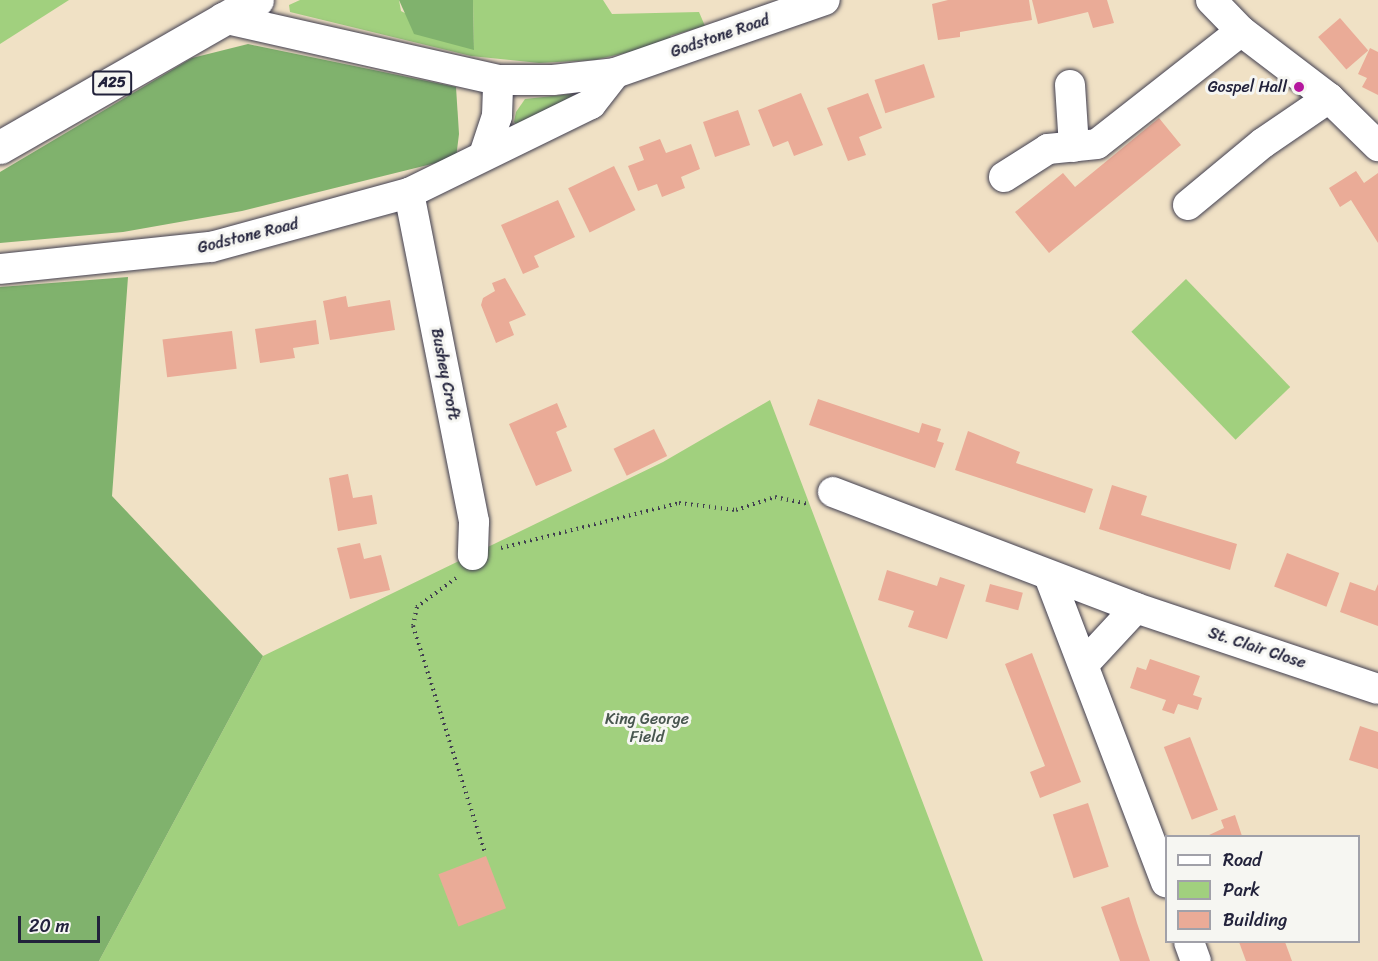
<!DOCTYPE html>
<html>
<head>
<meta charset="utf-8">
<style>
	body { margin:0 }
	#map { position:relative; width:1378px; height:961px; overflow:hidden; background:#f0e1c5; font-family:Sriracha,sans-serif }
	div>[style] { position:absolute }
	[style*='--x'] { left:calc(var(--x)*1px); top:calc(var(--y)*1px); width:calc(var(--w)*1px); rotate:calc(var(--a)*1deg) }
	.green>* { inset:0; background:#a1d07e; transform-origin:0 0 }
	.forest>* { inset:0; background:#80b26d }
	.building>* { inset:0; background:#eaab97; transform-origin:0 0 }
	.path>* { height:4px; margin-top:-2px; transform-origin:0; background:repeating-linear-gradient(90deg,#413f50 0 1.5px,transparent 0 6px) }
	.roads { filter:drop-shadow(0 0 2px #413f50) drop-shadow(0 0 2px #413f50) }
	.minor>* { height:30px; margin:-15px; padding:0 15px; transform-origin:15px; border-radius:15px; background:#fff }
	.major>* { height:33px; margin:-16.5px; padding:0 16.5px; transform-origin:16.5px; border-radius:16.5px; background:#fff }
	.dots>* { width:16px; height:16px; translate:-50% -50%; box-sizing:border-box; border:3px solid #f6f6f2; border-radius:50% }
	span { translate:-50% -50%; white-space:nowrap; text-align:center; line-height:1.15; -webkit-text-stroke:6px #f6f6f2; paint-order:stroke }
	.shield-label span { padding:2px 4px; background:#f6f6f2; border:2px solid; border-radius:4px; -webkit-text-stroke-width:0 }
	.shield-label { font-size:15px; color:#22223b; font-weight:700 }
	.street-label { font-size:16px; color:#22223b }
	.poi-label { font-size:16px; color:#22223b }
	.right { translate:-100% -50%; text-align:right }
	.park-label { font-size:16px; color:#48564f }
	.legend { position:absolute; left:1165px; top:835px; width:195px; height:108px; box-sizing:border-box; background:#f6f6f2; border:2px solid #a1a1a9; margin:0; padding:8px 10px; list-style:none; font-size:18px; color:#22223b }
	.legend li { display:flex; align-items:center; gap:12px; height:30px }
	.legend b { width:30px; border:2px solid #a1a1a9 }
	.scale { position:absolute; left:18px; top:916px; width:82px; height:27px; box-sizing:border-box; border:3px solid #22223b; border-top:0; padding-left:8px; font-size:18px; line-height:21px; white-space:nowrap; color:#22223b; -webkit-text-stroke:4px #f6f6f2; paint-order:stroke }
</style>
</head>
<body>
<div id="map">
	<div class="green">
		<div style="clip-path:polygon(0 0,69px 0,0 44px)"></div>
		<div style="clip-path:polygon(300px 0,399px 0,401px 11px,474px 49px,473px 0,603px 0,612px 14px,699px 12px,705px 26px,670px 36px,674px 42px,594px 60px,539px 63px,471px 56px,290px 12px,289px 5px)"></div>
		<div style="clip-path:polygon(571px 94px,574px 97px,520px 127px,514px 122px,516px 112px,525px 99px)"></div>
		<div style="left:1186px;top:279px;width:150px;height:76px;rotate:46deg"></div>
		<div style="clip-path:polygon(770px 400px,983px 961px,99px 961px,263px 656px,663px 462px)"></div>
	</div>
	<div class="forest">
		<div style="clip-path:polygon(399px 0,473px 0,474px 50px,414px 34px)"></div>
		<div style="clip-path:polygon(248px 44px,456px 87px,459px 134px,456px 158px,242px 211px,123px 232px,0 243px,0 172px,192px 58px)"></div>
		<div style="clip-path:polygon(128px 277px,112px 496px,263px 656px,99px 961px,0 961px,0 287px)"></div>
	</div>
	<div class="building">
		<div style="clip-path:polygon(948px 0,1029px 0,1032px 20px,960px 32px,960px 37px,938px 40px,932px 4px)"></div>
		<div style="clip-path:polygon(1032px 0,1107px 0,1114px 23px,1093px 28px,1088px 12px,1038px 24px)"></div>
		<div style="left:1340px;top:18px;width:43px;height:29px;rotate:49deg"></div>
		<div style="clip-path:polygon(1370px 48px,1378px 52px,1378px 95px,1362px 87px,1367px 78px,1358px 74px)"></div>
		<div style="left:924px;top:64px;width:35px;height:52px;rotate:72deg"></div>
		<div style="clip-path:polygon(801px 93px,823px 145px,794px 156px,788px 141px,773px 147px,758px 110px)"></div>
		<div style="clip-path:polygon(868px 93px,882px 128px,859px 137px,866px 155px,848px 161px,827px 108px)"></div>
		<div style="left:738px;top:110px;width:37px;height:37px;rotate:71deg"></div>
		<div style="clip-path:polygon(1159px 118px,1181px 145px,1049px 253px,1015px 212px,1063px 173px,1075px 187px)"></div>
		<div style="clip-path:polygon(660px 139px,666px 153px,691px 144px,700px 169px,681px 177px,685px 188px,662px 197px,657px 184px,638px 191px,628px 166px,644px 160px,639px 147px)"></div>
		<div style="left:614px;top:166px;width:49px;height:51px;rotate:64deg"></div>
		<div style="clip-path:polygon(1356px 171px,1364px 183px,1378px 173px,1378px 243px,1351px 200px,1340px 207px,1329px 188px)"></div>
		<div style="clip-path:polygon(558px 200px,575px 237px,534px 256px,539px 267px,523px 274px,501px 225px)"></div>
		<div style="clip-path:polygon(505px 278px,526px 315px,509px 322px,514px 335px,496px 343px,481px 305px,483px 298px,495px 291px,492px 283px)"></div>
		<div style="clip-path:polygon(346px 296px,348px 307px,390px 300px,395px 330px,330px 340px,323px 301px)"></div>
		<div style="clip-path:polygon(316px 320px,319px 344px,293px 348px,295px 358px,260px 363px,255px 329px)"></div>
		<div style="left:232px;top:331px;width:38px;height:70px;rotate:83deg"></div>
		<div style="clip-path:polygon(818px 399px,919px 433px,922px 423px,941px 429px,937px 441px,944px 443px,935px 468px,809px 425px)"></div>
		<div style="clip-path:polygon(557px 403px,567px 427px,556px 432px,572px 471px,536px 486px,509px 424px)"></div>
		<div style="left:654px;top:429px;width:30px;height:45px;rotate:64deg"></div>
		<div style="clip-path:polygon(968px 431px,1020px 452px,1016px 463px,1093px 489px,1085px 513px,955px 470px)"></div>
		<div style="clip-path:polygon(348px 474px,353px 498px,372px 495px,377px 524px,338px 531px,329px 478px)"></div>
		<div style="clip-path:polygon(1112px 485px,1147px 496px,1141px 515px,1237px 544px,1230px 570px,1099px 529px)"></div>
		<div style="clip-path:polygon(360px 543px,364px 559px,381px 555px,390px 590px,350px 599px,337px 548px)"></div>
		<div style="left:1287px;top:553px;width:56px;height:36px;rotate:21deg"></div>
		<div style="clip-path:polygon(887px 570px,937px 586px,940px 577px,965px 585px,947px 639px,908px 627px,914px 611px,878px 600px)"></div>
		<div style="clip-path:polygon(1350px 582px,1375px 591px,1378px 584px,1378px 626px,1340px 612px)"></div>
		<div style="left:990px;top:584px;width:34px;height:18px;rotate:15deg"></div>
		<div style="clip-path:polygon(1032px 653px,1081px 782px,1040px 798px,1030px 772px,1045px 766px,1005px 664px)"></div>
		<div style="clip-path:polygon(1150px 659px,1200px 676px,1193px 695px,1202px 698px,1198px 710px,1178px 704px,1174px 714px,1162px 710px,1166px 700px,1130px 688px,1137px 667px,1146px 670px)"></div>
		<div style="clip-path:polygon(1360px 726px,1378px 732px,1378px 769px,1349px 760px)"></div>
		<div style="left:1190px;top:737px;width:78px;height:28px;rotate:69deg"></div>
		<div style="left:1088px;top:803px;width:67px;height:37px;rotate:72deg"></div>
		<div style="clip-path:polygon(1235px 815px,1242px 836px,1207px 836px,1224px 828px,1221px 820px)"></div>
		<div style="left:486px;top:856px;width:56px;height:51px;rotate:69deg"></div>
		<div style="clip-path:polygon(1129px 897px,1137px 923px,1150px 961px,1120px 961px,1101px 907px)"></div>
		<div style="clip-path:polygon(1239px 942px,1285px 942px,1292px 961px,1246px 961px)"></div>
	</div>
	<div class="path">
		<div style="--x:501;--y:548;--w:184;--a:-14.2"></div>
		<div style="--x:679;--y:503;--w:57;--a:7"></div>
		<div style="--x:736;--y:510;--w:41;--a:-18.4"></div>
		<div style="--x:775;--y:497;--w:34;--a:12"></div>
		<div style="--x:456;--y:578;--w:49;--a:143.4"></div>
		<div style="--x:417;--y:607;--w:19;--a:102"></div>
		<div style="--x:413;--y:626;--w:238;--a:72.4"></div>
	</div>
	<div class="roads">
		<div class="minor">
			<div style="--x:1211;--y:0;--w:43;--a:45.9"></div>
			<div style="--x:1241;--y:31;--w:111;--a:37.3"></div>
			<div style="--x:1329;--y:98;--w:69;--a:44.4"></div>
			<div style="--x:223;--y:18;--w:282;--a:12.7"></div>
			<div style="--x:498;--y:80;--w:55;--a:0"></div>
			<div style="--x:553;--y:80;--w:62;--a:-6.4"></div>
			<div style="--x:615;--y:73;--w:222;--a:-19.2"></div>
			<div style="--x:1070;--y:85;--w:62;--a:86.3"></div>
			<div style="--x:484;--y:155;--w:41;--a:-71.6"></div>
			<div style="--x:497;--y:116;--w:36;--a:-88"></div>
			<div style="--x:1004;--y:177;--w:52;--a:-32.5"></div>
			<div style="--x:1048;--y:149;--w:49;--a:-5.8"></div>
			<div style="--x:1097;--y:144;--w:183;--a:-38.1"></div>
			<div style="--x:409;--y:193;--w:335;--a:78.8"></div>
			<div style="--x:474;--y:522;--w:33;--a:92"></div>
			<div style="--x:1188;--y:205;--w:97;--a:-39.6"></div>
			<div style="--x:1263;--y:143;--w:80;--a:-34.3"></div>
			<div style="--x:0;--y:269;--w:212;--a:-6"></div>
			<div style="--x:211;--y:247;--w:205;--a:-15.3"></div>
			<div style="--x:409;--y:193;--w:203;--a:-26.1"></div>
			<div style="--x:591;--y:104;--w:39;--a:-52"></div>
			<div style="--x:833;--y:492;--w:324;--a:20.9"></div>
			<div style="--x:1136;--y:608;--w:255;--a:18.5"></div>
			<div style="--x:1049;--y:576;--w:328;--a:69.1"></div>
			<div style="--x:1084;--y:664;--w:76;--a:-47.1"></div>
			<div style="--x:1189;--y:942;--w:20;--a:70"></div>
		</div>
		<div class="major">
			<div style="--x:0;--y:147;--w:296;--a:-29.8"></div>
		</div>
	</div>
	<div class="dots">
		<div style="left:1299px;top:87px;background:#b5179e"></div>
	</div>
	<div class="shield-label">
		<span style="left:112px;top:83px">A25</span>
	</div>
	<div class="street-label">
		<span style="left:720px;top:36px;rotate:-19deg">Godstone Road</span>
		<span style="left:248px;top:236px;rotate:-14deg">Godstone Road</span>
		<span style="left:445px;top:374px;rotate:79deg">Bushey Croft</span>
		<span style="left:1257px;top:648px;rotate:18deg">St. Clair Close</span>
	</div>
	<div class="poi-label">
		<span class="right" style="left:1287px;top:87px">Gospel Hall</span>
	</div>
	<div class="park-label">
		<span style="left:647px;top:728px">King George<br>Field</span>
	</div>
	<ul class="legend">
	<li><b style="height:8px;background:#fff"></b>Road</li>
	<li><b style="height:16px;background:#a1d07e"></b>Park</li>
	<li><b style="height:16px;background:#eaab97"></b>Building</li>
	</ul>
	<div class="scale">20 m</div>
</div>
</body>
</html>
